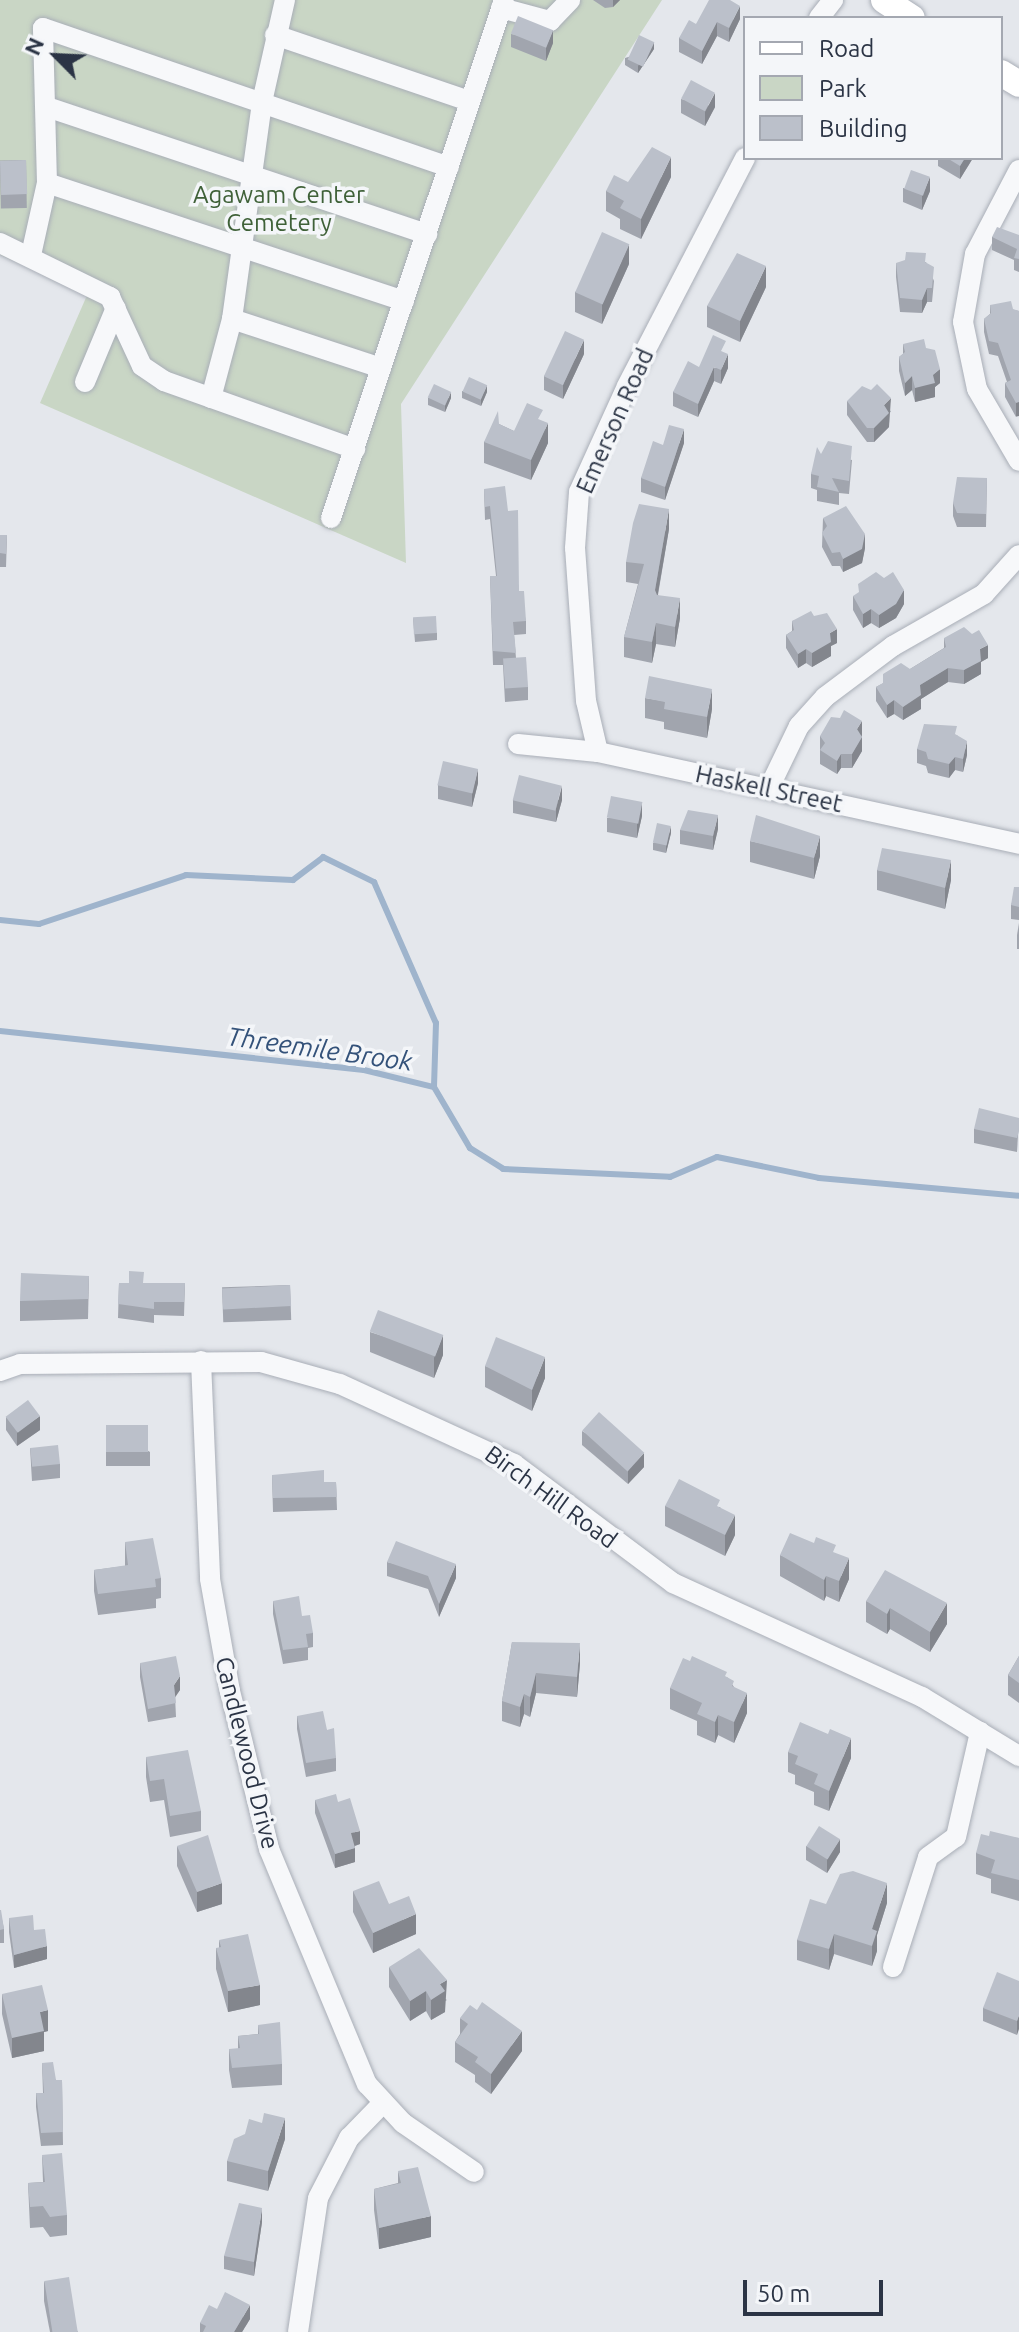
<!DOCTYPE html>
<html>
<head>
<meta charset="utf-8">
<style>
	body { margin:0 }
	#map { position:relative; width:1019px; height:2332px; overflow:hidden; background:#e4e7ec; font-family:Ubuntu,sans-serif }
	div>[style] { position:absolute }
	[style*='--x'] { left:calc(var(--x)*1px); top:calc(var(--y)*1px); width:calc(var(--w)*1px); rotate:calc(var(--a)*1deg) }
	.green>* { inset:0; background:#c9d6c5 }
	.stream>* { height:6px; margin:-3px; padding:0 3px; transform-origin:3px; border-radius:3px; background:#9fb4cc }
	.roads { filter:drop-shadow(0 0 2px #a9aeb7) drop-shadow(0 0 2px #a9aeb7) }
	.minor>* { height:20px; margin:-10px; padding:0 10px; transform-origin:10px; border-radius:10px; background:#f7f8fa }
	.major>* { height:26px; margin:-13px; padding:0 13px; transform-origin:13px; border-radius:13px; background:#fff }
	.wall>* { inset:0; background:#a1a5ae; transform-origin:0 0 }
	.shaded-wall>* { inset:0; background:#83868d; transform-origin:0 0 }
	.building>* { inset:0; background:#bbc0ca; transform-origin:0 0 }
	span { translate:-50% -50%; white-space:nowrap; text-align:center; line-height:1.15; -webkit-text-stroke:7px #f4f6f9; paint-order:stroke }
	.park-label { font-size:24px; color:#3f6138 }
	.street-label { font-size:24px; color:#2b3445 }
	.water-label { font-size:26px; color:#34527a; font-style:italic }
	.legend { position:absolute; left:743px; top:16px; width:260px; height:144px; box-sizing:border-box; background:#f4f6f9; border:2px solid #a4a8b1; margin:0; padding:10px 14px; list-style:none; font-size:24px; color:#2b3445 }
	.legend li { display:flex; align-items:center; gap:16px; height:40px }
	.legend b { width:40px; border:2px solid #a4a8b1 }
	.north { position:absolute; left:16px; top:16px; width:80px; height:80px; -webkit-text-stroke:6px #f4f6f9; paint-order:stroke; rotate:294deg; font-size:22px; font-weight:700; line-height:32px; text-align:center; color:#2b3445 }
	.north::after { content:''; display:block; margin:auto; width:28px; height:36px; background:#2b3445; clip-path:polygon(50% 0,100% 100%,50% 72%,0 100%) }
	.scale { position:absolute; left:743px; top:2280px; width:140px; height:36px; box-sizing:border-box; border:4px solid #2b3445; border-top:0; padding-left:10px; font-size:24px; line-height:28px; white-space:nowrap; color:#2b3445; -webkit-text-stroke:6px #f4f6f9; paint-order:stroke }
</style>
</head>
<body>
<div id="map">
	<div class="green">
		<div style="clip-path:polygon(0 0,662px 0,401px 404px,406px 563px,40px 403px,88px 293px,0 255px)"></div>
	</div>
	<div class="stream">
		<div style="--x:0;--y:920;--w:39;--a:6"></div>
		<div style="--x:39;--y:924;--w:155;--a:-18.4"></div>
		<div style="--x:186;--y:875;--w:107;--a:2.7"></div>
		<div style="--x:293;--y:880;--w:38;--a:-37"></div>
		<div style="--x:323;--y:857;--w:57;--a:26.1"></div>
		<div style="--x:374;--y:882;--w:154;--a:66.3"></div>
		<div style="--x:436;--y:1023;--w:64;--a:91.8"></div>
		<div style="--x:0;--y:1031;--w:366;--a:6.1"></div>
		<div style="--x:364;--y:1070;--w:72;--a:13.7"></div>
		<div style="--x:434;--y:1087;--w:71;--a:59.5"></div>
		<div style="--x:470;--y:1148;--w:39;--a:32"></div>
		<div style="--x:503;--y:1169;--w:167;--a:2.7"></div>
		<div style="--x:670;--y:1177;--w:51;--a:-23.1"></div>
		<div style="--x:717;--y:1157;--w:104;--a:11.6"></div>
		<div style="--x:819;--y:1178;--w:201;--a:5.1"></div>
	</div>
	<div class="roads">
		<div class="minor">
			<div style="--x:501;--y:8;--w:51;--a:14.9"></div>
			<div style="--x:550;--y:21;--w:29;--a:-46"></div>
			<div style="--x:819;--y:18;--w:23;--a:-52"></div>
			<div style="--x:275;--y:35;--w:205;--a:18.8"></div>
			<div style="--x:47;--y:107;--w:401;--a:18.5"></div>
			<div style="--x:1019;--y:170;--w:95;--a:117.6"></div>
			<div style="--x:975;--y:254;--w:69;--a:100"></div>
			<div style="--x:963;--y:322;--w:68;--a:78.2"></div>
			<div style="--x:977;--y:389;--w:83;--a:59.7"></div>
			<div style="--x:47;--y:183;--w:376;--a:18.3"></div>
			<div style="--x:0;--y:243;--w:123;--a:26.1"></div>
			<div style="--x:110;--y:297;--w:76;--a:65.1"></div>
			<div style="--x:142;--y:366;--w:27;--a:34"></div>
			<div style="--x:164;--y:381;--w:203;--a:19.6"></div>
			<div style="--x:31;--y:255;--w:74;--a:-77.5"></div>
			<div style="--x:47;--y:183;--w:155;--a:-91.5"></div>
			<div style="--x:43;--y:28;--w:429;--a:18.9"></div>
			<div style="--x:232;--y:319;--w:157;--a:18.2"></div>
			<div style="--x:85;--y:382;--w:80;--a:-67.3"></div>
			<div style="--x:211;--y:398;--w:82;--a:-75.1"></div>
			<div style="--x:232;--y:319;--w:219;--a:-82.1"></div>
			<div style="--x:262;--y:102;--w:105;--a:-77.3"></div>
			<div style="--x:331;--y:518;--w:546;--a:-71.53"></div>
			<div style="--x:518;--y:744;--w:80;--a:5.7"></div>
			<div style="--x:598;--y:752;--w:431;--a:12.3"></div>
			<div style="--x:598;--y:752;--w:52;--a:-103.2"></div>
			<div style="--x:586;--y:701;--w:153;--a:-94.1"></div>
			<div style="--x:575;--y:548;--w:56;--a:-85.9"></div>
			<div style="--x:579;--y:492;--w:116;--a:-65.6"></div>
			<div style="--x:627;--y:386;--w:257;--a:-62.6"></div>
			<div style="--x:769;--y:788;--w:69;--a:-64.2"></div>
			<div style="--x:799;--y:726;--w:39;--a:-48"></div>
			<div style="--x:825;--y:697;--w:85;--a:-36.9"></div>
			<div style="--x:893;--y:646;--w:105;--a:-29.7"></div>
			<div style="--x:984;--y:594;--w:52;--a:-48.1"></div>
			<div style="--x:201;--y:1361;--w:218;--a:87.6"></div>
			<div style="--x:210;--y:1579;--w:114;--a:79.9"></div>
			<div style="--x:230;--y:1691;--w:163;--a:76.1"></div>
			<div style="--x:269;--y:1849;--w:255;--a:67.4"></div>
			<div style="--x:367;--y:2084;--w:53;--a:47.3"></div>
			<div style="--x:403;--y:2123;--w:86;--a:34.6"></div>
			<div style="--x:0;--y:1371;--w:21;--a:-19"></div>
			<div style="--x:20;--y:1364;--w:241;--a:-0.5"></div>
			<div style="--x:261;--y:1362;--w:82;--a:15.6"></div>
			<div style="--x:340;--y:1384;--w:192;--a:24.7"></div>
			<div style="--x:514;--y:1464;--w:199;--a:36.8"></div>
			<div style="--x:673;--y:1583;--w:274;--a:24.6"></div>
			<div style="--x:922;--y:1697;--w:114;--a:31.3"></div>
			<div style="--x:893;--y:1967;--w:115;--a:-72.3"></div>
			<div style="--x:928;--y:1857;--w:34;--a:-36"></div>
			<div style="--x:956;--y:1837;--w:108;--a:-77.1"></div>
			<div style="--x:298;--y:2332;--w:135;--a:-81.5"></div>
			<div style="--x:318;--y:2198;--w:68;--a:-62.7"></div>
			<div style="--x:349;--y:2138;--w:46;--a:-45.9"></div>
		</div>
		<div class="major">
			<div style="--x:884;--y:0;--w:33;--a:33"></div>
			<div style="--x:1001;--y:73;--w:21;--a:31"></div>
		</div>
	</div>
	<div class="wall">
		<div style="clip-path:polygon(593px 0,620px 0,613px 7px,605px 8px)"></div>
		<div style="clip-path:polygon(740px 19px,729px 42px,717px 36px,702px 64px,679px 52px,679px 38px,696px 24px)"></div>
		<div style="clip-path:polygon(511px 34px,553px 43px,546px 61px,511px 47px)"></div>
		<div style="clip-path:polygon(654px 49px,638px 73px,625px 65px,625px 58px)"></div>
		<div style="clip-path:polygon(681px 99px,715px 107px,705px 126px,681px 113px)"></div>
		<div style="clip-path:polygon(938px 158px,973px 158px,960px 179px,938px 166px)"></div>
		<div style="left:26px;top:160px;width:48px;height:26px;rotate:89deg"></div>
		<div style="clip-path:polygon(671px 177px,641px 239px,620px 229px,620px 219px,606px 211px,606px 191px,628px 182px)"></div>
		<div style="clip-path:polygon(903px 188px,930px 191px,922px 210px,903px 202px)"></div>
		<div style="clip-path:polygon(1019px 235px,1019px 272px,1014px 270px,1014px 260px,992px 250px,992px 237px)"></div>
		<div style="clip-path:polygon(926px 262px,934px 281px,932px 302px,927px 302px,922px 313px,900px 312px,896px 277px,896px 263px)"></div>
		<div style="clip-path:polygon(629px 264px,602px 324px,575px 312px,575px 292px)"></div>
		<div style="clip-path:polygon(766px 287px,740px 342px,707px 327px,707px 306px)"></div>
		<div style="clip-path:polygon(990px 305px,1019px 311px,1019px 416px,1016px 417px,1005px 397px,1005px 383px,1007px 382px,998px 356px,989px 354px,984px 332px,984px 319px,990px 314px)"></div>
		<div style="clip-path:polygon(903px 344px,940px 383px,935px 387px,935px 397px,915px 402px,912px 390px,905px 396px,899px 371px,899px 357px,903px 354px)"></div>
		<div style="clip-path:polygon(584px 354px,563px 399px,544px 390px,544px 376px)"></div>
		<div style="clip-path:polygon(699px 367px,728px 368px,721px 384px,714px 381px,698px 417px,673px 406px,673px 392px)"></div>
		<div style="clip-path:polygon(462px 391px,487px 392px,481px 406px,462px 398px)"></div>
		<div style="clip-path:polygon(428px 398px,451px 398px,445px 412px,428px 405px)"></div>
		<div style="clip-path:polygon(847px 401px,891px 411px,889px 414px,889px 427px,874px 442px,867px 442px,847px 415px)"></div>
		<div style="clip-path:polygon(543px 421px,548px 443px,531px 480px,484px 463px,484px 442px,499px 424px,514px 431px)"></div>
		<div style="clip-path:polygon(684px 443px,665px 500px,641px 492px,641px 478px,663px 445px)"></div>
		<div style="clip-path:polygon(821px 454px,852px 460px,849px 494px,839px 493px,839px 505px,817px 501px,817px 490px,811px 488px,811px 474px)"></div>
		<div style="clip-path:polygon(987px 478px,986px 527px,957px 527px,953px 516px,953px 503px)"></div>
		<div style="clip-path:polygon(484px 489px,508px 511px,519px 591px,526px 621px,526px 634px,514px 635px,516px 658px,528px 687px,528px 700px,505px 702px,503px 665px,493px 665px,490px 576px,496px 576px,490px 519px,485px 520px)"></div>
		<div style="clip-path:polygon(823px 518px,865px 548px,862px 563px,843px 572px,840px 566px,832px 566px,822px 547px)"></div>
		<div style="clip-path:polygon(669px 529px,658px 595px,680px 618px,675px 647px,656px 644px,652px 663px,624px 657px,624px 637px,638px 584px,626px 582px,626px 562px)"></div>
		<div style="clip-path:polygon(0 535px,7px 535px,6px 567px,0 567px)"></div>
		<div style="clip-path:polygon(853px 596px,904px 604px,896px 618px,879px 628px,871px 623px,863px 628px,853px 610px)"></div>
		<div style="clip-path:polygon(814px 616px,837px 643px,831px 646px,831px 656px,812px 667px,806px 663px,798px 668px,786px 648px,786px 635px,792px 631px,792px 621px)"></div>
		<div style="clip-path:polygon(413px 618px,437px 633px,437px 640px,415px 642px)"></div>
		<div style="clip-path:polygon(944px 638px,988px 658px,981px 662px,981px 674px,964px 684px,948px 682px,921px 699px,921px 709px,903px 720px,894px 714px,887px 718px,876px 701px,876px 687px,910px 669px,944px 648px)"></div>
		<div style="clip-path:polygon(645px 698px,712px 709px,707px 738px,664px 729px,664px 722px,645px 718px)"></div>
		<div style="clip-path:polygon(862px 735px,862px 751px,852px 768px,841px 768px,837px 774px,820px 764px,820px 736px)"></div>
		<div style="clip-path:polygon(957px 735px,967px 755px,963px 772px,955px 770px,949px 778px,928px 773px,926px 766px,917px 763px,917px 749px)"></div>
		<div style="clip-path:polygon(478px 783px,472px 807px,438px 799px,438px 785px)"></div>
		<div style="clip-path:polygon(513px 800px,562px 800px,556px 822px,513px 813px)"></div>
		<div style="clip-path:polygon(642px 816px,637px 838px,607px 832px,607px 818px)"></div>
		<div style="clip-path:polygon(718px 829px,713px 850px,680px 844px,680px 830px)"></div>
		<div style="clip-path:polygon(671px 833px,666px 853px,653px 850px,653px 843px)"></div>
		<div style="clip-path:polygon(750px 841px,820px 856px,814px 879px,750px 862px)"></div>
		<div style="clip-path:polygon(877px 870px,951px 880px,945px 909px,877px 890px)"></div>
		<div style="clip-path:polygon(1019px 887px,1019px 920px,1011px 919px,1011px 905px)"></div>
		<div style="clip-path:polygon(1019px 923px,1019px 949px,1017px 949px,1017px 935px)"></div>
		<div style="clip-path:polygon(1019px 1118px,1017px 1152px,974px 1143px,974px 1129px)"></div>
		<div style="clip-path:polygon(89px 1276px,88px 1319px,20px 1321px,20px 1301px)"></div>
		<div style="clip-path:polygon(119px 1283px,185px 1283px,184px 1316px,154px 1315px,154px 1323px,118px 1318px)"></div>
		<div style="left:290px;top:1285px;width:35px;height:68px;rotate:88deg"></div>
		<div style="clip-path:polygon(370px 1332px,443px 1355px,434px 1378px,370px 1352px)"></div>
		<div style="clip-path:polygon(485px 1366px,545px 1378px,532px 1411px,485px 1387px)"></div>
		<div style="clip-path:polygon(6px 1417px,40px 1430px,17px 1446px,6px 1430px)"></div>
		<div style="clip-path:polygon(106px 1425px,150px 1452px,150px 1466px,106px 1466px)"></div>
		<div style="clip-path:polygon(582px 1431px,644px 1467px,628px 1484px,582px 1445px)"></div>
		<div style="clip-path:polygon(30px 1448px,60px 1464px,60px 1478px,32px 1481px)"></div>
		<div style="clip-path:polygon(272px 1475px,324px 1482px,336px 1482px,337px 1510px,273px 1512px)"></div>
		<div style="clip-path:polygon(665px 1506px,720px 1507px,735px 1535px,725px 1556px,665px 1526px)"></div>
		<div style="clip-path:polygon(125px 1542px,161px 1578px,161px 1598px,156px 1599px,156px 1608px,98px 1615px,94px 1591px,94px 1570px,125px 1566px)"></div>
		<div style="clip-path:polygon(780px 1555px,849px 1579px,839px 1602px,826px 1596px,824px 1601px,780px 1576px)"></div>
		<div style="clip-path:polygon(387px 1562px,456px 1578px,439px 1617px,428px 1589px,387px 1576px)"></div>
		<div style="clip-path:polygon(273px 1601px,302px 1616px,313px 1633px,313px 1647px,308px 1648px,308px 1660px,283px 1664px,273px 1614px)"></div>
		<div style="clip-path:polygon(866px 1601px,947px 1624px,930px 1652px,890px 1629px,887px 1634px,866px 1622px)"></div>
		<div style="clip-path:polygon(512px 1642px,580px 1663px,577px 1697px,536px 1693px,530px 1717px,524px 1714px,520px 1727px,502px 1721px,502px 1701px)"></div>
		<div style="clip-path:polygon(1019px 1656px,1019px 1703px,1008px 1695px,1008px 1675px)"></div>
		<div style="clip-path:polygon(140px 1663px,180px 1690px,175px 1696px,176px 1717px,148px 1722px,140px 1677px)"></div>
		<div style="clip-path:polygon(727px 1677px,734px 1687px,747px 1713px,734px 1743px,718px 1735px,715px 1743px,697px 1735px,697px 1721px,670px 1709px,670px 1688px)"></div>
		<div style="clip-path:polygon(297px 1716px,327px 1730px,336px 1758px,336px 1771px,306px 1777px,297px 1729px)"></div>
		<div style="clip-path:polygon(788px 1752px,851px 1758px,829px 1811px,814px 1805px,814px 1792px,795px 1784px,795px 1775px,788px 1772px)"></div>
		<div style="clip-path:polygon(146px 1757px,201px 1811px,201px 1831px,170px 1837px,164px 1800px,150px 1802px,146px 1777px)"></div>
		<div style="clip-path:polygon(315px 1800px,338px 1802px,360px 1844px,355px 1846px,355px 1862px,335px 1868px,315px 1813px)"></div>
		<div style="clip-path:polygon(989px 1836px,1019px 1838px,1019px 1901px,991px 1893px,991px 1879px,976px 1874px,976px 1853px)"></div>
		<div style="clip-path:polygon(177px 1846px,222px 1904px,197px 1912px,177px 1866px)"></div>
		<div style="clip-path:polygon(806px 1846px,840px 1852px,827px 1873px,806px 1860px)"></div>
		<div style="clip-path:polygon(353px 1891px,389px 1904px,416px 1934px,373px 1953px,353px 1912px)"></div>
		<div style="clip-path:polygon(887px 1903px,877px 1935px,877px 1951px,872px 1966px,834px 1954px,829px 1970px,797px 1960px,797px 1940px,826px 1904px)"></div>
		<div style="clip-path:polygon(0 1910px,4px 1929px,4px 1943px,0 1943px)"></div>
		<div style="clip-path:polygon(9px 1918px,34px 1930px,47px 1959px,14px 1968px,9px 1932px)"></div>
		<div style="clip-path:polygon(219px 1940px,260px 2005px,228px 2012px,216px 1969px,216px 1948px,219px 1948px)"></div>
		<div style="clip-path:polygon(389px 1967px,447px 2000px,445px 2001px,445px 2012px,431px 2020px,426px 2011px,410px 2021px,389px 1987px)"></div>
		<div style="clip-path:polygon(1019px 1981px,1017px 2035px,983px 2021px,983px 2008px)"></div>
		<div style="clip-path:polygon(2px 1994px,48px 2031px,44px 2032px,44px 2051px,12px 2058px,2px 2014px)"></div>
		<div style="clip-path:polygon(460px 2018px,522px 2051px,491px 2094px,475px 2082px,475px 2075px,455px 2062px,455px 2042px,460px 2034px)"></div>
		<div style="clip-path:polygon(258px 2025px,282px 2064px,282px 2085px,232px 2088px,229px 2070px,229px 2049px,238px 2049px,238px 2036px,258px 2034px)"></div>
		<div style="clip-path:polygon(42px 2063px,56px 2080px,62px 2080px,63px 2145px,41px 2146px,36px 2107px,36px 2093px,43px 2093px)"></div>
		<div style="clip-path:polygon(285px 2139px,268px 2191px,227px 2181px,227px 2161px)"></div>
		<div style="clip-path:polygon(42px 2155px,67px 2215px,67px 2235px,50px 2237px,43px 2227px,30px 2228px,28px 2183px,43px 2182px)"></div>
		<div style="clip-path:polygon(398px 2171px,431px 2237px,379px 2249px,374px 2210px,374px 2189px,398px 2183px)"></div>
		<div style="clip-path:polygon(262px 2222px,254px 2276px,224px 2269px,224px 2256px)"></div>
		<div style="clip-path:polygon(44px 2281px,78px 2332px,50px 2332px,44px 2301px)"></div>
		<div style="clip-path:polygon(217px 2309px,250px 2319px,242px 2332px,200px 2332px,200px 2323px)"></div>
	</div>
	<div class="shaded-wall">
		<div style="clip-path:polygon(613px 0,620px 0,613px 7px)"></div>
		<div style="clip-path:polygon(740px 6px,740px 19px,729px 42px,729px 28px)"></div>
		<div style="clip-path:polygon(717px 22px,717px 36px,702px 64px,702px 51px)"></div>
		<div style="clip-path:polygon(553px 30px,553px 43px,546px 61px,546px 47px)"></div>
		<div style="clip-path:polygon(654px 42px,654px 49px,638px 73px,638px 66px)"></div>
		<div style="clip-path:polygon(715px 93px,715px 107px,705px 126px,705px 112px)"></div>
		<div style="clip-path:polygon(671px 157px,671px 177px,641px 239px,641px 219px)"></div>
		<div style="clip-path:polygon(965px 158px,973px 158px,960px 179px,960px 166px)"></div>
		<div style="clip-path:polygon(930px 177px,930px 191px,922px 210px,922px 196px)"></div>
		<div style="clip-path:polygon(629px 244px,629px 264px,602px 324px,602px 304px)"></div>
		<div style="clip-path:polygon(766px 266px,766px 287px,740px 342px,740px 321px)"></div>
		<div style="clip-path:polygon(927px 288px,927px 302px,922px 313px,922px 300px)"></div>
		<div style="clip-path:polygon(584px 340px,584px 354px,563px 399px,563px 385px)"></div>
		<div style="clip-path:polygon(728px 354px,728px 368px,721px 384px,721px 370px)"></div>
		<div style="clip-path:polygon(714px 367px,714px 381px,698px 417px,698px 404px)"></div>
		<div style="clip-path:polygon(940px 369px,940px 383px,935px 387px,935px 397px,915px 402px,915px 388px)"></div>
		<div style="clip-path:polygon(912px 376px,912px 390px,905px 396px,905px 383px)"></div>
		<div style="clip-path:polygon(487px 385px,487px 392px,481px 406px,481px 399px)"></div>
		<div style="clip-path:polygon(451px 392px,451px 398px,445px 412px,445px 406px)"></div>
		<div style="clip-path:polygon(891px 398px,889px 427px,874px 442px,874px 428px,884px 405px)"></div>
		<div style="left:1019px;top:402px;width:14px;height:3px;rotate:90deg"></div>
		<div style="clip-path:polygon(548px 423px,548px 443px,531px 480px,531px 460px)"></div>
		<div style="clip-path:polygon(684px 429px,684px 443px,665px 500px,665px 487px)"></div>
		<div style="clip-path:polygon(669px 509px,669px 529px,655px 610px,655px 590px)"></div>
		<div style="clip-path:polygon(865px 534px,865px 548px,862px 563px,843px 572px,843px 559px)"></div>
		<div style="clip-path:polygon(904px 590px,904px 604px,896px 618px,879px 628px,879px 615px)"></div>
		<div style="clip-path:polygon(680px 598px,680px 618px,675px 647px,675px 627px)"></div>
		<div style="clip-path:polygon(871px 609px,871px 623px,863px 628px,863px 614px)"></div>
		<div style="clip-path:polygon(656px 623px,656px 644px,652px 663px,652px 642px)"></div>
		<div style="clip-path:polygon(837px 629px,837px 643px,831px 646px,831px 656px,812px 667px,812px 653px,830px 633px)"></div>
		<div style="clip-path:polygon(988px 645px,988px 658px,981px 662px,981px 674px,964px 684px,964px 670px,980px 649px)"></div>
		<div style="clip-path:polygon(806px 649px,806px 663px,798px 668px,798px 654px)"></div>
		<div style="clip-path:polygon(948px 668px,948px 682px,921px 699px,921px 709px,903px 720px,903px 707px,920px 685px)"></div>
		<div style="clip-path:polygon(712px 689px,712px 709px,707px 738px,707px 717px)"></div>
		<div style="clip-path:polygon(894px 700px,894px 714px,887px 718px,887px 705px)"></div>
		<div style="clip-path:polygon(862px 721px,862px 735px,857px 742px,857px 729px)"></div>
		<div style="clip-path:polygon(862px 737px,862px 751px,852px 768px,852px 754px)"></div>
		<div style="clip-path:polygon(967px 741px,967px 755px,963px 772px,963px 759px)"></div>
		<div style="clip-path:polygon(841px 754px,841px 768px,837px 774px,837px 761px)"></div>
		<div style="clip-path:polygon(955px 757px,955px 770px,949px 778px,949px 764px)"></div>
		<div style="clip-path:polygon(478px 769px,478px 783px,472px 807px,472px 793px)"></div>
		<div style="clip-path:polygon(562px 786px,562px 800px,556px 822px,556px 809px)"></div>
		<div style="clip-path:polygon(642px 802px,642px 816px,637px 838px,637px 824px)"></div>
		<div style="clip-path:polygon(718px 815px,718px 829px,713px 850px,713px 836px)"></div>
		<div style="clip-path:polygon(671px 826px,671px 833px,666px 853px,666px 846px)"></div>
		<div style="clip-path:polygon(820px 836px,820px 856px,814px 879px,814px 858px)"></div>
		<div style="clip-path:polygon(951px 860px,951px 880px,945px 909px,945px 888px)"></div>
		<div style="clip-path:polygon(443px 1335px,443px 1355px,434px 1378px,434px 1358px)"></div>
		<div style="clip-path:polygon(545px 1357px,545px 1378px,532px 1411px,532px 1390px)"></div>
		<div style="clip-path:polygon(40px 1416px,40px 1430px,17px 1446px,17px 1432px)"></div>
		<div style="clip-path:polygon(644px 1453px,644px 1467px,628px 1484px,628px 1470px)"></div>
		<div style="clip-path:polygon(735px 1515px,735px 1535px,725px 1556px,725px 1535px)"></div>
		<div style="clip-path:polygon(849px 1558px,849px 1579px,839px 1602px,839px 1581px)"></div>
		<div style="clip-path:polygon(456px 1564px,456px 1578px,439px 1617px,439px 1604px)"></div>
		<div style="clip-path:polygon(826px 1576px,826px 1596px,824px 1601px,824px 1580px)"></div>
		<div style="clip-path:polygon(947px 1603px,947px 1624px,930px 1652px,930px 1632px)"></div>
		<div style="clip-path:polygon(890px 1608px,890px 1629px,887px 1634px,887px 1614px)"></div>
		<div style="clip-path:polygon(580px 1643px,580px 1663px,577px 1697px,577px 1677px)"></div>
		<div style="clip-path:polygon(536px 1673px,536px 1693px,530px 1717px,530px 1697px)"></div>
		<div style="clip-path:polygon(180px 1676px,180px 1690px,174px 1699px,174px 1685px)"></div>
		<div style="clip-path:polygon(747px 1693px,747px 1713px,734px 1743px,734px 1722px)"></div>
		<div style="clip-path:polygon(524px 1694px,524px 1714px,520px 1727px,520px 1707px)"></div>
		<div style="clip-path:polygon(718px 1715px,718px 1735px,715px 1743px,715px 1722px)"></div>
		<div style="clip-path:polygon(851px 1738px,851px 1758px,829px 1811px,829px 1791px)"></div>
		<div style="clip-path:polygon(360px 1831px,360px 1844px,351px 1847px,351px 1833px)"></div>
		<div style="clip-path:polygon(840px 1839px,840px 1852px,827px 1873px,827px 1859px)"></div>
		<div style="clip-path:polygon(355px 1848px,355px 1862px,335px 1868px,335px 1854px)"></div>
		<div style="clip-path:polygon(222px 1883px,222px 1904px,197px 1912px,197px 1892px)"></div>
		<div style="clip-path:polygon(887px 1883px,887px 1903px,877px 1935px,877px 1951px,872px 1966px,872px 1929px)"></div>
		<div style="clip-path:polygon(416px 1914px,416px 1934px,373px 1953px,373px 1933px)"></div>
		<div style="clip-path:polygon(834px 1934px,834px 1954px,829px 1970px,829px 1949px)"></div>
		<div style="clip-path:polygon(47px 1946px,47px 1959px,14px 1968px,14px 1955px)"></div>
		<div style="clip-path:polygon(447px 1980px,445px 2012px,431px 2020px,431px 2000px,440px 1984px)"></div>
		<div style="clip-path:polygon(260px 1985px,260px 2005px,228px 2012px,228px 1991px)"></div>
		<div style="clip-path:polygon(426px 1991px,426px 2011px,410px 2021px,410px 2001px)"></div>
		<div style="clip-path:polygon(48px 2010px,48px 2031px,44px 2032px,44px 2051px,12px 2058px,12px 2038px,40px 2012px)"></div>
		<div style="clip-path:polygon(1019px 2015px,1019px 2029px,1017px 2035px,1017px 2021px)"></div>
		<div style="clip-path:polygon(522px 2031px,522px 2051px,491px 2094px,491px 2074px)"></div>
		<div style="clip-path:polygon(285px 2118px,285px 2139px,268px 2191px,268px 2171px)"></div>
		<div style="clip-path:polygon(262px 2208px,262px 2222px,254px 2276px,254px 2262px)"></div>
		<div style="clip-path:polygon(431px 2216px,431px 2237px,379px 2249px,379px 2228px)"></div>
		<div style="clip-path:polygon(250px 2305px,250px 2319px,242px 2332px,234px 2332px)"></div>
	</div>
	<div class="building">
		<div style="clip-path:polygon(709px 0,730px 0,740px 6px,729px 28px,717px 22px,702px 51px,679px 38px,689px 20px,696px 24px)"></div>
		<div style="left:518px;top:16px;width:38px;height:19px;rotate:22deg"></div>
		<div style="left:639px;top:35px;width:17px;height:27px;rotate:25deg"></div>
		<div style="left:691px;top:80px;width:27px;height:21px;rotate:28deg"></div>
		<div style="clip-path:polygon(652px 147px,671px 157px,641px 219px,620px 208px,624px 201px,606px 191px,614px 175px,628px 182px)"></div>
		<div style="clip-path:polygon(947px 158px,965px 158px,960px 166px)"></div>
		<div style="left:26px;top:160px;width:34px;height:26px;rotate:88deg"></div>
		<div style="left:911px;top:170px;width:20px;height:20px;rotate:20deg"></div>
		<div style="clip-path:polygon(997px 227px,1019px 235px,1019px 259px,1014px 258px,1017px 249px,992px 237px)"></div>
		<div style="left:602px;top:232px;width:30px;height:66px;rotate:24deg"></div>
		<div style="clip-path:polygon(906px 252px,926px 253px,925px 262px,934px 267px,932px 288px,927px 288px,922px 300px,900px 298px,896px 263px,905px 260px)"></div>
		<div style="clip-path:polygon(737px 253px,766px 266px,740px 321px,707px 306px)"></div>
		<div style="clip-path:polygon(1011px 301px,1013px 309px,1019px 311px,1019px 402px,1016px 403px,1005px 383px,1011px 380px,998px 343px,989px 341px,984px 319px,991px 313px,990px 305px)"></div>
		<div style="left:565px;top:331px;width:21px;height:50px;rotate:25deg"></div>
		<div style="clip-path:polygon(713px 335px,726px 341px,721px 351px,728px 354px,721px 370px,714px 367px,698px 404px,673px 392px,688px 361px,699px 367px)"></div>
		<div style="clip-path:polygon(924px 339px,926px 348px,935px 350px,940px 369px,933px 375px,935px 383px,915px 388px,912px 376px,905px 383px,899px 357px,905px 352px,903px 344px)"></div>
		<div style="left:469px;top:377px;width:20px;height:16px;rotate:24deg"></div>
		<div style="left:434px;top:384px;width:19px;height:15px;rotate:25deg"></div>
		<div style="clip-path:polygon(877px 384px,891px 398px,884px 405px,889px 413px,874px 428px,867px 428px,847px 401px,862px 386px,871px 390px)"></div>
		<div style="clip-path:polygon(527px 403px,543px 410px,538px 419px,548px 423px,531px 460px,484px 442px,498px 411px,499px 424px,514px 431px)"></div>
		<div style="clip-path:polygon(669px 425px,684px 429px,665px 487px,641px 478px,653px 441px,663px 445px)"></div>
		<div style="clip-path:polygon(828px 441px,852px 446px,849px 481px,832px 478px,839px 492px,817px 487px,819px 476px,811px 474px,817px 447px,821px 454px)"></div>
		<div style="clip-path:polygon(957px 477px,987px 478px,986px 514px,957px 513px,953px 503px)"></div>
		<div style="clip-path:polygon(505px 486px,508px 511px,518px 510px,519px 591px,524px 591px,526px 621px,513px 622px,516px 653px,493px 651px,490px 576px,497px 576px,490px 506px,485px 507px,484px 489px)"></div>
		<div style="clip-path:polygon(639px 504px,669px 509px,655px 590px,657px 595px,680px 598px,675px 627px,656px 623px,652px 642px,624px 637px,644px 564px,626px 562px,633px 523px)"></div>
		<div style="clip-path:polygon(846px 506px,865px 534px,862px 549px,843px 559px,840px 552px,832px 553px,822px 533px,827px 526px,823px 518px)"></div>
		<div style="clip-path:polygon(0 535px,7px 535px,6px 554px,0 553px)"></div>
		<div style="clip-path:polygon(876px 572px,884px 578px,893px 572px,904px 590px,896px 604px,879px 615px,871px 609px,863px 614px,853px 596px,859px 592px,858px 584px)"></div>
		<div style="clip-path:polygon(811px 611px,814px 616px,827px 613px,837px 629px,830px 633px,831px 642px,812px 653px,806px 649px,798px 654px,786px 635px,794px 630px,792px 621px)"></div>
		<div style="left:436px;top:616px;width:17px;height:23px;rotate:87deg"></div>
		<div style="clip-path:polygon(964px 627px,972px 634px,979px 630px,988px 645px,980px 649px,981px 661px,964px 670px,948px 668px,920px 685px,921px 695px,903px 707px,894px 700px,887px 705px,876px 687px,883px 683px,883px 674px,901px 663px,910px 669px,946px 647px,944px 638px)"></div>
		<div style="left:526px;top:657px;width:30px;height:23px;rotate:86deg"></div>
		<div style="clip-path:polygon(649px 676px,712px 689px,707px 717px,664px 709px,665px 702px,645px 698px)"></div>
		<div style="clip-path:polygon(844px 710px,862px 721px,857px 729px,862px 737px,852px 754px,841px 754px,837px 761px,820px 750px,825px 743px,820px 736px,831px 717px,840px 718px)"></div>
		<div style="clip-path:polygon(924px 724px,957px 726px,955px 734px,967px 741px,963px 759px,955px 757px,949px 764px,928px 759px,926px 752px,917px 749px)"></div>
		<div style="left:443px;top:761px;width:36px;height:25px;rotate:13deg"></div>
		<div style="left:519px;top:775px;width:44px;height:26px;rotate:14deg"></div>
		<div style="left:611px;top:796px;width:32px;height:22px;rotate:11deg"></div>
		<div style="clip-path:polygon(688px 810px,718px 815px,713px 836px,680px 830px)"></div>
		<div style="clip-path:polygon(756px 815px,820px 836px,814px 858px,750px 841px)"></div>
		<div style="left:657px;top:823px;width:14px;height:20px;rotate:12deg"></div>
		<div style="clip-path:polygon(882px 848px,951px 860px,945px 888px,877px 870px)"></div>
		<div style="clip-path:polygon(1014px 887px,1019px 887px,1019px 907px,1011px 905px)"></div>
		<div style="clip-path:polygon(979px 1108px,1019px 1118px,1019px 1131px,1017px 1138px,974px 1129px)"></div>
		<div style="clip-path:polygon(129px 1271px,144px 1272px,143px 1283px,185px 1283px,184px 1302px,154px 1302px,154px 1309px,118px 1304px,119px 1283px,129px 1283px)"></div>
		<div style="clip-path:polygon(21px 1273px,89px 1276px,88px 1299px,20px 1301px)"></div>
		<div style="left:290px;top:1285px;width:21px;height:68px;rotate:87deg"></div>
		<div style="left:378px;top:1310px;width:70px;height:23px;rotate:21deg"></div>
		<div style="clip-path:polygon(496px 1337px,545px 1357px,532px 1390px,485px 1366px)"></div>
		<div style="left:28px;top:1400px;width:20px;height:28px;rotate:53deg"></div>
		<div style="left:599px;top:1412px;width:61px;height:25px;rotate:42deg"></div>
		<div style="left:106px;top:1425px;width:42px;height:27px"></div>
		<div style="left:58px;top:1445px;width:19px;height:28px;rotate:84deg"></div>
		<div style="clip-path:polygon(324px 1470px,324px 1482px,336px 1482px,337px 1497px,273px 1498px,272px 1475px)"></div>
		<div style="clip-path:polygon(679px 1479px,720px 1500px,717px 1506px,735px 1515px,725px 1535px,665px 1506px)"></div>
		<div style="clip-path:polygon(790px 1533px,814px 1543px,816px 1537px,836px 1545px,833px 1552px,849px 1558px,839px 1581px,826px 1576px,824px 1580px,780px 1555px)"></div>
		<div style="clip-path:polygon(153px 1538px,161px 1578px,155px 1579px,156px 1587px,98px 1594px,94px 1570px,128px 1565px,125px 1542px)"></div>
		<div style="clip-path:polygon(396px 1541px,456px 1564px,439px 1604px,428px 1576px,387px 1562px)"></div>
		<div style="clip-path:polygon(885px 1570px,947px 1603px,930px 1632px,890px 1608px,887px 1614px,866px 1601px)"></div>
		<div style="clip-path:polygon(299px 1596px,302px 1616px,310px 1615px,313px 1633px,306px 1634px,308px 1647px,283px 1650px,273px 1601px)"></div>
		<div style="clip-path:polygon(512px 1642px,580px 1643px,577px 1677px,536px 1673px,530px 1697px,524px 1694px,520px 1707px,502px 1701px)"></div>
		<div style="clip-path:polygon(176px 1656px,180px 1676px,174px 1685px,176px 1703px,148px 1709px,140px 1663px)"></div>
		<div style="clip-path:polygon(692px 1656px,727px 1672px,725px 1676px,734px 1681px,732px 1686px,747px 1693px,734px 1722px,718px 1715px,715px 1722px,697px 1714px,702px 1703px,670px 1688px,683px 1658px,690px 1661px)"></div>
		<div style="clip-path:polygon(1019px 1656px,1019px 1683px,1008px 1675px)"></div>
		<div style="clip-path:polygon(323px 1711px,327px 1730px,334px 1728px,336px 1758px,306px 1763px,297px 1716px)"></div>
		<div style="clip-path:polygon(800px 1722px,828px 1734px,830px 1729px,851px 1738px,829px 1791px,814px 1784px,818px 1774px,795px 1764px,798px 1756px,788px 1752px)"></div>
		<div style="clip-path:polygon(188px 1750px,201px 1811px,170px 1816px,164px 1779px,150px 1781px,146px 1757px)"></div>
		<div style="clip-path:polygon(336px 1794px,338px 1802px,350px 1798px,360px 1831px,351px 1833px,355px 1848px,335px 1854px,315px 1800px)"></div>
		<div style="left:819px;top:1826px;width:25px;height:24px;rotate:32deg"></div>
		<div style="clip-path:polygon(990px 1831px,1019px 1838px,1019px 1880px,991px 1873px,995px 1860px,976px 1853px,981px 1834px,989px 1836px)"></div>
		<div style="clip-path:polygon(208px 1835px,222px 1883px,197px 1892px,177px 1846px)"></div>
		<div style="clip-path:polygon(853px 1871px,887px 1883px,872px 1929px,877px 1931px,872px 1946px,834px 1934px,829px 1949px,797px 1940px,810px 1899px,826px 1904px,840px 1874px)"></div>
		<div style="clip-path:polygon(379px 1881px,389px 1904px,409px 1896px,416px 1914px,373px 1933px,353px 1891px)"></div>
		<div style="clip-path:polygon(0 1910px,1px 1910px,4px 1929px,0 1930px)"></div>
		<div style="clip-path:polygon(33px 1915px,34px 1930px,45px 1929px,47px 1946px,14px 1955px,9px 1918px)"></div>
		<div style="clip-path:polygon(248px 1934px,260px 1985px,228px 1991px,216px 1948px,221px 1947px,219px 1940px)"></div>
		<div style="clip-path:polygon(419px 1948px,447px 1980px,440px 1984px,445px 1991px,431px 2000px,426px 1991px,410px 2001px,389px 1967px)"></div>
		<div style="clip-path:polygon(997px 1972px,1019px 1981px,1019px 2015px,1017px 2021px,983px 2008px)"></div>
		<div style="clip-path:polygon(42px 1985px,48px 2010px,40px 2012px,44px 2031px,12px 2038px,2px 1994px)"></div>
		<div style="clip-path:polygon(482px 2002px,522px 2031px,491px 2074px,475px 2062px,478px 2057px,455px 2042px,468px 2024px,460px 2018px,470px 2005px,477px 2010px)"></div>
		<div style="clip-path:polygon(280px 2022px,282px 2064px,232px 2068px,229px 2049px,240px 2048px,238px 2036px,259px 2034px,258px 2025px)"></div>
		<div style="clip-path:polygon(53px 2062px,56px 2080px,62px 2080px,63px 2132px,41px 2133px,36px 2093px,44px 2093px,42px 2063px)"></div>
		<div style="clip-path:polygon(264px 2113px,285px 2118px,268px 2171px,227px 2161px,234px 2139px,245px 2134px,249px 2119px,262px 2123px)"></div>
		<div style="clip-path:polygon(62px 2153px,67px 2215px,50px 2217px,43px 2206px,30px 2207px,28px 2183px,45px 2182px,42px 2155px)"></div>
		<div style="clip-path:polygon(418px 2167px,431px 2216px,379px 2228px,374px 2189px,401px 2183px,398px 2171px)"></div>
		<div style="clip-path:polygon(239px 2203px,262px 2208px,254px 2262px,224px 2256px)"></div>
		<div style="left:69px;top:2277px;width:56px;height:25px;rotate:81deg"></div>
		<div style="clip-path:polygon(225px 2292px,250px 2305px,234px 2332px,203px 2332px,206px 2326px,200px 2323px,209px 2305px,217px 2309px)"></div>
	</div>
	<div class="park-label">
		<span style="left:279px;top:209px">Agawam Center<br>Cemetery</span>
	</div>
	<div class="street-label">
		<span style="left:615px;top:421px;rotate:-66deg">Emerson Road</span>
		<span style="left:769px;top:789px;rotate:12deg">Haskell Street</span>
		<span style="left:551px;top:1497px;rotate:36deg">Birch Hill Road</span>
		<span style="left:247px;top:1753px;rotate:76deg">Candlewood Drive</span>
	</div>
	<div class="water-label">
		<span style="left:320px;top:1049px;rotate:8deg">Threemile Brook</span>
	</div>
	<ul class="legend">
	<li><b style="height:10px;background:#fff"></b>Road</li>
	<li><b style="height:22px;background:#c9d6c5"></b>Park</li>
	<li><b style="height:22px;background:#bbc0ca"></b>Building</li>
	</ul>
	<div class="north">N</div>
	<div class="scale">50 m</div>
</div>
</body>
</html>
